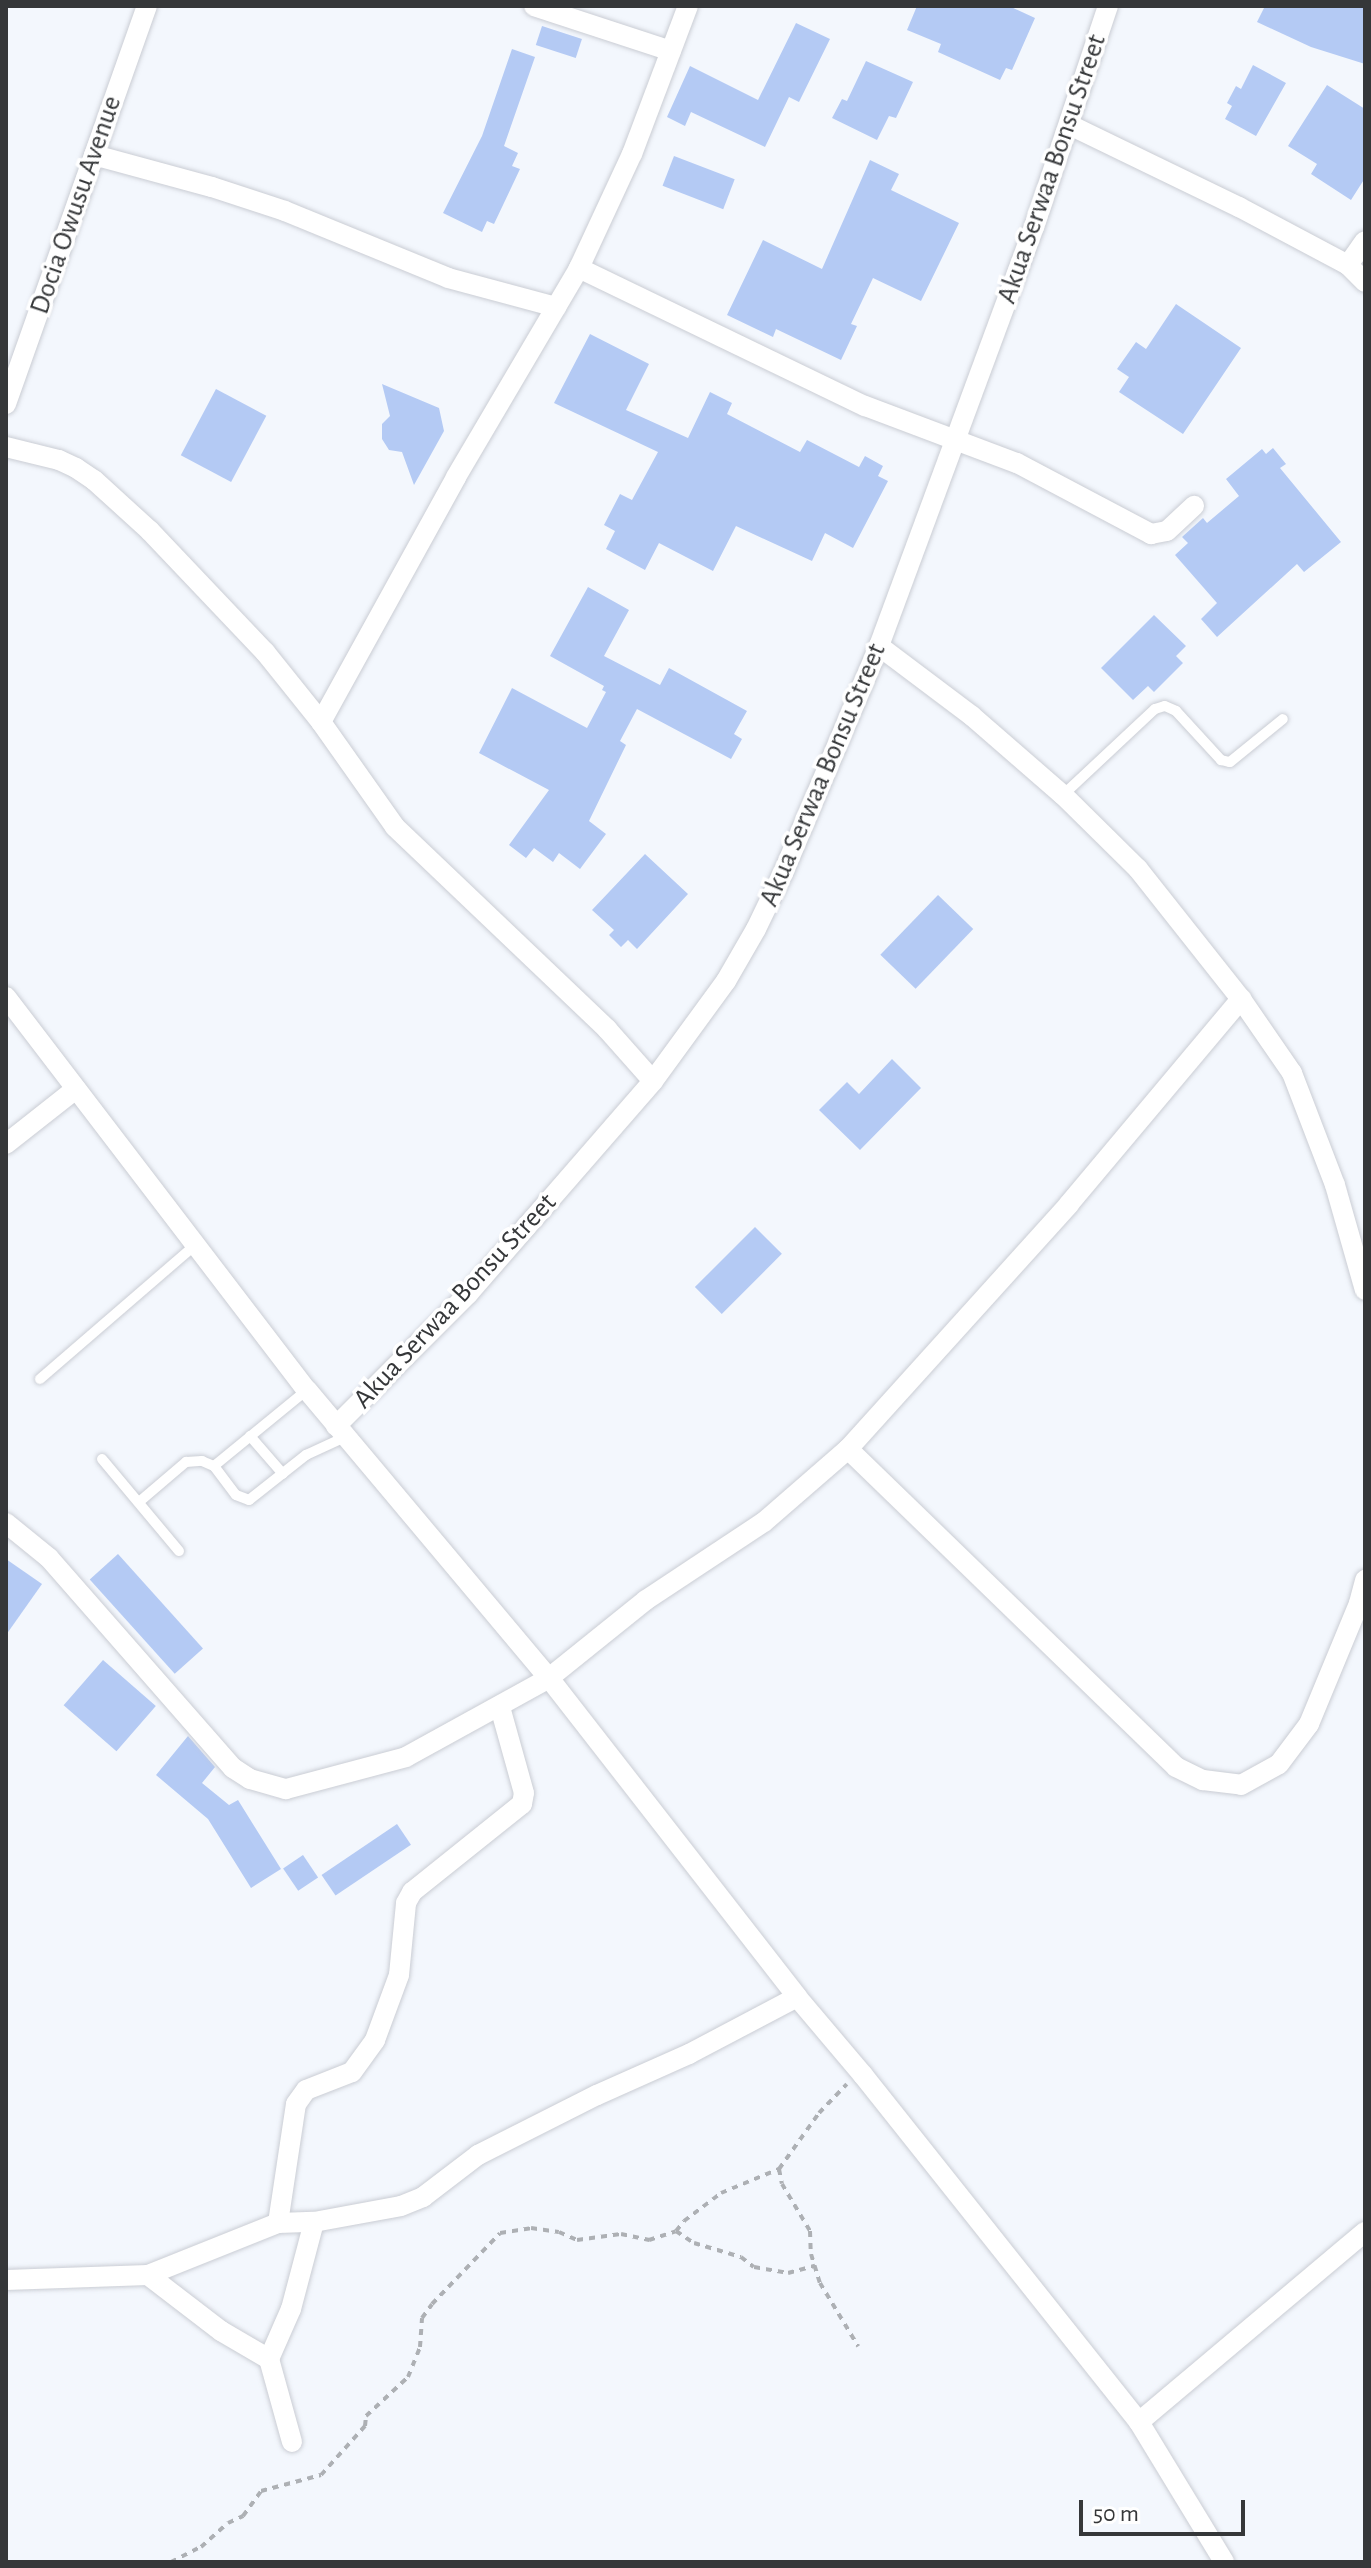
<!DOCTYPE html>
<html>
<head>
<meta charset="utf-8">
<style>
	body { margin:0 }
	#map { position:relative; width:1371px; height:2568px; overflow:hidden; background:#f3f7fd; font-family:"Alegreya Sans",sans-serif }
	div>[style] { position:absolute }
	[style*='--x'] { left:calc(var(--x)*1px); top:calc(var(--y)*1px); width:calc(var(--w)*1px); rotate:calc(var(--a)*1deg) }
	.building>* { inset:0; background:#b4caf4; transform-origin:0 0 }
	.path>* { height:4px; margin-top:-2px; transform-origin:0; background:repeating-linear-gradient(90deg,#adb0b4 0 6px,transparent 0 12px) }
	.roads { filter:drop-shadow(0 0 2px #cacdd4) drop-shadow(0 0 2px #cacdd4) }
	.lane>* { height:10px; margin:-5px; padding:0 5px; transform-origin:5px; border-radius:5px; background:#fff }
	.street>* { height:20px; margin:-10px; padding:0 10px; transform-origin:10px; border-radius:10px; background:#fff }
	span { translate:-50% -50%; white-space:nowrap; text-align:center; line-height:1.15; -webkit-text-stroke:7px #fff; paint-order:stroke }
	.street-label { font-size:28px; color:#353739 }
	.frame { position:absolute; inset:0; border:8px solid #353739; pointer-events:none }
	.scale { position:absolute; left:1079px; top:2500px; width:166px; height:36px; box-sizing:border-box; border:4px solid #353739; border-top:0; padding-left:10px; font-size:24px; line-height:28px; white-space:nowrap; color:#353739; -webkit-text-stroke:6px #fff; paint-order:stroke }
</style>
</head>
<body>
<div id="map">
	<div class="building">
		<div style="clip-path:polygon(917px 6px,1009px 6px,1035px 18px,1012px 70px,1006px 68px,1000px 80px,938px 52px,941px 44px,907px 30px)"></div>
		<div style="clip-path:polygon(1265px 6px,1365px 6px,1365px 64px,1311px 47px,1257px 22px)"></div>
		<div style="clip-path:polygon(796px 23px,830px 39px,799px 102px,789px 97px,765px 147px,691px 112px,685px 126px,667px 117px,690px 66px,758px 100px)"></div>
		<div style="left:542px;top:26px;width:42px;height:20px;rotate:18deg"></div>
		<div style="clip-path:polygon(512px 49px,535px 57px,504px 146px,518px 153px,512px 166px,520px 169px,494px 224px,487px 221px,482px 232px,443px 213px,482px 136px)"></div>
		<div style="clip-path:polygon(866px 61px,913px 82px,896px 118px,889px 116px,877px 140px,832px 118px,842px 99px,847px 101px)"></div>
		<div style="clip-path:polygon(1253px 65px,1286px 83px,1256px 136px,1225px 119px,1232px 106px,1227px 103px,1236px 86px,1241px 89px)"></div>
		<div style="clip-path:polygon(1327px 85px,1365px 109px,1365px 178px,1351px 200px,1311px 174px,1317px 164px,1288px 146px)"></div>
		<div style="left:674px;top:156px;width:65px;height:32px;rotate:21deg"></div>
		<div style="clip-path:polygon(870px 160px,899px 174px,891px 190px,959px 223px,921px 301px,873px 278px,851px 324px,857px 326px,841px 360px,776px 329px,773px 337px,727px 315px,763px 240px,822px 269px)"></div>
		<div style="clip-path:polygon(1176px 304px,1241px 348px,1183px 434px,1119px 392px,1129px 377px,1117px 369px,1136px 342px,1146px 349px)"></div>
		<div style="clip-path:polygon(590px 334px,649px 364px,626px 410px,688px 438px,710px 392px,732px 403px,727px 414px,800px 452px,807px 440px,859px 467px,865px 456px,883px 466px,878px 476px,888px 481px,853px 548px,825px 533px,812px 561px,736px 526px,713px 571px,659px 543px,645px 570px,606px 549px,615px 531px,604px 525px,620px 494px,632px 500px,658px 452px,554px 403px)"></div>
		<div style="clip-path:polygon(382px 384px,439px 408px,444px 431px,414px 485px,402px 452px,389px 450px,382px 439px,382px 424px,390px 416px)"></div>
		<div style="left:216px;top:389px;width:57px;height:75px;rotate:28deg"></div>
		<div style="clip-path:polygon(1273px 448px,1286px 464px,1280px 468px,1341px 542px,1304px 572px,1297px 564px,1217px 637px,1201px 619px,1217px 603px,1175px 555px,1188px 543px,1182px 537px,1203px 518px,1207px 523px,1239px 496px,1226px 479px,1262px 449px,1266px 454px)"></div>
		<div style="clip-path:polygon(588px 587px,629px 610px,604px 656px,660px 685px,669px 668px,747px 711px,734px 734px,742px 739px,731px 759px,637px 709px,620px 741px,626px 745px,589px 821px,606px 834px,580px 869px,559px 853px,553px 862px,534px 848px,526px 858px,509px 845px,549px 790px,479px 753px,512px 688px,587px 728px,606px 692px,602px 690px,604px 686px,550px 656px)"></div>
		<div style="clip-path:polygon(1154px 615px,1186px 646px,1176px 656px,1183px 663px,1154px 692px,1148px 686px,1133px 700px,1101px 668px)"></div>
		<div style="clip-path:polygon(645px 854px,688px 894px,637px 949px,628px 940px,621px 947px,609px 935px,614px 930px,592px 910px)"></div>
		<div style="left:938px;top:895px;width:49px;height:83px;rotate:44deg"></div>
		<div style="clip-path:polygon(892px 1059px,921px 1088px,860px 1150px,819px 1110px,847px 1082px,859px 1094px)"></div>
		<div style="left:755px;top:1227px;width:38px;height:85px;rotate:45deg"></div>
		<div style="left:118px;top:1554px;width:127px;height:38px;rotate:48deg"></div>
		<div style="clip-path:polygon(6px 1559px,42px 1584px,6px 1635px)"></div>
		<div style="left:103px;top:1660px;width:70px;height:60px;rotate:41deg"></div>
		<div style="clip-path:polygon(188px 1736px,215px 1767px,202px 1783px,229px 1805px,238px 1800px,281px 1869px,251px 1888px,208px 1819px,156px 1775px)"></div>
		<div style="left:397px;top:1824px;width:25px;height:91px;rotate:56deg"></div>
		<div style="left:303px;top:1855px;width:27px;height:24px;rotate:56deg"></div>
	</div>
	<div class="path">
		<div style="--x:779;--y:2169;--w:15;--a:79"></div>
		<div style="--x:782;--y:2184;--w:55;--a:59.2"></div>
		<div style="--x:810;--y:2231;--w:23;--a:88"></div>
		<div style="--x:811;--y:2254;--w:30;--a:73"></div>
		<div style="--x:820;--y:2283;--w:74;--a:58.9"></div>
		<div style="--x:676;--y:2231;--w:22;--a:34"></div>
		<div style="--x:694;--y:2243;--w:49;--a:16.6"></div>
		<div style="--x:741;--y:2257;--w:16;--a:38"></div>
		<div style="--x:754;--y:2267;--w:35;--a:10"></div>
		<div style="--x:788;--y:2273;--w:28;--a:-15"></div>
		<div style="--x:171;--y:2562;--w:34;--a:-27"></div>
		<div style="--x:201;--y:2547;--w:36;--a:-42"></div>
		<div style="--x:228;--y:2523;--w:17;--a:-25"></div>
		<div style="--x:243;--y:2516;--w:31;--a:-54"></div>
		<div style="--x:261;--y:2491;--w:62;--a:-14.9"></div>
		<div style="--x:321;--y:2475;--w:66;--a:-48.1"></div>
		<div style="--x:365;--y:2426;--w:10;--a:-84"></div>
		<div style="--x:366;--y:2416;--w:57;--a:-42.9"></div>
		<div style="--x:408;--y:2377;--w:32;--a:-68"></div>
		<div style="--x:420;--y:2347;--w:29;--a:-86"></div>
		<div style="--x:422;--y:2318;--w:17;--a:-54"></div>
		<div style="--x:432;--y:2304;--w:98;--a:-46.2"></div>
		<div style="--x:500;--y:2233;--w:31;--a:-9"></div>
		<div style="--x:531;--y:2228;--w:28;--a:8"></div>
		<div style="--x:559;--y:2232;--w:20;--a:24"></div>
		<div style="--x:577;--y:2240;--w:44;--a:-7.8"></div>
		<div style="--x:621;--y:2234;--w:29;--a:12"></div>
		<div style="--x:649;--y:2240;--w:28;--a:-18"></div>
		<div style="--x:676;--y:2231;--w:13;--a:-51"></div>
		<div style="--x:684;--y:2221;--w:46;--a:-37.1"></div>
		<div style="--x:721;--y:2193;--w:63;--a:-22.5"></div>
		<div style="--x:779;--y:2169;--w:69;--a:-54.5"></div>
		<div style="--x:819;--y:2113;--w:40;--a:-46"></div>
	</div>
	<div class="roads">
		<div class="lane">
			<div style="--x:1063;--y:795;--w:126;--a:-43.1"></div>
			<div style="--x:1155;--y:709;--w:10;--a:-17"></div>
			<div style="--x:1165;--y:706;--w:12;--a:24"></div>
			<div style="--x:1176;--y:711;--w:67;--a:47.4"></div>
			<div style="--x:1221;--y:760;--w:9;--a:13"></div>
			<div style="--x:1230;--y:762;--w:68;--a:-39.1"></div>
			<div style="--x:40;--y:1379;--w:205;--a:-40.8"></div>
			<div style="--x:250;--y:1436;--w:50;--a:49"></div>
			<div style="--x:102;--y:1459;--w:120;--a:50.1"></div>
			<div style="--x:214;--y:1466;--w:120;--a:-39.3"></div>
			<div style="--x:139;--y:1502;--w:62;--a:-40.4"></div>
			<div style="--x:186;--y:1462;--w:16;--a:-4"></div>
			<div style="--x:202;--y:1461;--w:13;--a:23"></div>
			<div style="--x:214;--y:1466;--w:36;--a:53"></div>
			<div style="--x:236;--y:1495;--w:14;--a:21"></div>
			<div style="--x:249;--y:1500;--w:73;--a:-38.3"></div>
			<div style="--x:306;--y:1455;--w:43;--a:-24.8"></div>
		</div>
		<div class="street">
			<div style="--x:534;--y:6;--w:144;--a:18.2"></div>
			<div style="--x:1070;--y:125;--w:188;--a:25.9"></div>
			<div style="--x:1239;--y:207;--w:123;--a:28"></div>
			<div style="--x:1348;--y:265;--w:24;--a:45"></div>
			<div style="--x:94;--y:155;--w:122;--a:15.2"></div>
			<div style="--x:212;--y:187;--w:77;--a:18.2"></div>
			<div style="--x:285;--y:211;--w:176;--a:22.3"></div>
			<div style="--x:448;--y:278;--w:112;--a:15"></div>
			<div style="--x:1348;--y:265;--w:29;--a:-55"></div>
			<div style="--x:579;--y:268;--w:318;--a:25.8"></div>
			<div style="--x:865;--y:406;--w:162;--a:20.6"></div>
			<div style="--x:1017;--y:463;--w:152;--a:27.9"></div>
			<div style="--x:1151;--y:534;--w:16;--a:-11"></div>
			<div style="--x:1167;--y:531;--w:37;--a:-43"></div>
			<div style="--x:6;--y:404;--w:422;--a:-70.5"></div>
			<div style="--x:6;--y:447;--w:55;--a:13.8"></div>
			<div style="--x:59;--y:460;--w:19;--a:25"></div>
			<div style="--x:76;--y:468;--w:22;--a:34"></div>
			<div style="--x:94;--y:480;--w:76;--a:42.3"></div>
			<div style="--x:150;--y:531;--w:167;--a:46.5"></div>
			<div style="--x:265;--y:652;--w:90;--a:51.3"></div>
			<div style="--x:321;--y:722;--w:128;--a:54.8"></div>
			<div style="--x:395;--y:827;--w:293;--a:43.6"></div>
			<div style="--x:607;--y:1029;--w:69;--a:48.5"></div>
			<div style="--x:879;--y:646;--w:116;--a:37"></div>
			<div style="--x:972;--y:716;--w:121;--a:41"></div>
			<div style="--x:1063;--y:795;--w:105;--a:44.6"></div>
			<div style="--x:1138;--y:869;--w:166;--a:51.6"></div>
			<div style="--x:1241;--y:999;--w:90;--a:55.4"></div>
			<div style="--x:1292;--y:1073;--w:120;--a:69"></div>
			<div style="--x:1335;--y:1185;--w:109;--a:74.1"></div>
			<div style="--x:321;--y:722;--w:280;--a:-61.1"></div>
			<div style="--x:456;--y:477;--w:243;--a:-59.5"></div>
			<div style="--x:579;--y:268;--w:126;--a:-65.1"></div>
			<div style="--x:632;--y:154;--w:158;--a:-69.3"></div>
			<div style="--x:6;--y:997;--w:495;--a:52.6"></div>
			<div style="--x:307;--y:1390;--w:376;--a:50"></div>
			<div style="--x:549;--y:1678;--w:404;--a:52.1"></div>
			<div style="--x:797;--y:1997;--w:102;--a:49.8"></div>
			<div style="--x:863;--y:2075;--w:443;--a:51.5"></div>
			<div style="--x:1139;--y:2422;--w:164;--a:58.7"></div>
			<div style="--x:6;--y:1144;--w:89;--a:-38.2"></div>
			<div style="--x:336;--y:1426;--w:187;--a:-45"></div>
			<div style="--x:468;--y:1294;--w:282;--a:-49"></div>
			<div style="--x:653;--y:1081;--w:124;--a:-53.9"></div>
			<div style="--x:726;--y:981;--w:60;--a:-60"></div>
			<div style="--x:756;--y:929;--w:64;--a:-64.2"></div>
			<div style="--x:784;--y:871;--w:244;--a:-67.1"></div>
			<div style="--x:879;--y:646;--w:447;--a:-69.7"></div>
			<div style="--x:1034;--y:227;--w:233;--a:-71.5"></div>
			<div style="--x:848;--y:1449;--w:457;--a:44.1"></div>
			<div style="--x:1176;--y:1767;--w:30;--a:26"></div>
			<div style="--x:1203;--y:1780;--w:38;--a:7"></div>
			<div style="--x:1241;--y:1785;--w:43;--a:-28.9"></div>
			<div style="--x:1279;--y:1764;--w:50;--a:-53.1"></div>
			<div style="--x:1309;--y:1724;--w:131;--a:-67.5"></div>
			<div style="--x:1359;--y:1603;--w:24;--a:-75"></div>
			<div style="--x:6;--y:1523;--w:55;--a:39.1"></div>
			<div style="--x:49;--y:1558;--w:279;--a:48.8"></div>
			<div style="--x:233;--y:1768;--w:20;--a:33"></div>
			<div style="--x:250;--y:1779;--w:37;--a:16"></div>
			<div style="--x:286;--y:1789;--w:124;--a:-14.9"></div>
			<div style="--x:406;--y:1757;--w:163;--a:-28.9"></div>
			<div style="--x:549;--y:1678;--w:124;--a:-38.8"></div>
			<div style="--x:646;--y:1600;--w:141;--a:-33.5"></div>
			<div style="--x:764;--y:1522;--w:111;--a:-41"></div>
			<div style="--x:848;--y:1449;--w:330;--a:-47.9"></div>
			<div style="--x:1069;--y:1204;--w:268;--a:-50"></div>
			<div style="--x:278;--y:2223;--w:120;--a:-81.4"></div>
			<div style="--x:296;--y:2104;--w:17;--a:-54"></div>
			<div style="--x:306;--y:2090;--w:49;--a:-21.4"></div>
			<div style="--x:352;--y:2072;--w:39;--a:-54"></div>
			<div style="--x:375;--y:2040;--w:69;--a:-69.7"></div>
			<div style="--x:399;--y:1975;--w:72;--a:-84.4"></div>
			<div style="--x:406;--y:1903;--w:13;--a:-61"></div>
			<div style="--x:412;--y:1892;--w:141;--a:-38.7"></div>
			<div style="--x:522;--y:1804;--w:11;--a:-80"></div>
			<div style="--x:524;--y:1793;--w:89;--a:-105.6"></div>
			<div style="--x:148;--y:2275;--w:92;--a:37.5"></div>
			<div style="--x:221;--y:2331;--w:56;--a:30.3"></div>
			<div style="--x:269;--y:2359;--w:86;--a:74.5"></div>
			<div style="--x:6;--y:2280;--w:142;--a:-2"></div>
			<div style="--x:148;--y:2275;--w:140;--a:-21.8"></div>
			<div style="--x:278;--y:2223;--w:36;--a:-2"></div>
			<div style="--x:314;--y:2222;--w:88;--a:-10.4"></div>
			<div style="--x:401;--y:2206;--w:24;--a:-22"></div>
			<div style="--x:423;--y:2197;--w:69;--a:-37.4"></div>
			<div style="--x:478;--y:2155;--w:133;--a:-26.8"></div>
			<div style="--x:597;--y:2095;--w:101;--a:-24"></div>
			<div style="--x:689;--y:2054;--w:122;--a:-27.8"></div>
			<div style="--x:269;--y:2359;--w:55;--a:-66.3"></div>
			<div style="--x:291;--y:2309;--w:90;--a:-75.2"></div>
			<div style="--x:1139;--y:2422;--w:295;--a:-40.1"></div>
		</div>
	</div>
	<div class="street-label">
		<span style="left:1052px;top:169px;rotate:-71deg">Akua Serwaa Bonsu Street</span>
		<span style="left:76px;top:205px;rotate:-71deg">Docia Owusu Avenue</span>
		<span style="left:823px;top:775px;rotate:-67deg">Akua Serwaa Bonsu Street</span>
		<span style="left:455px;top:1301px;rotate:-47deg">Akua Serwaa Bonsu Street</span>
	</div>
	<div class="frame"></div>
	<div class="scale">50 m</div>
</div>
</body>
</html>
